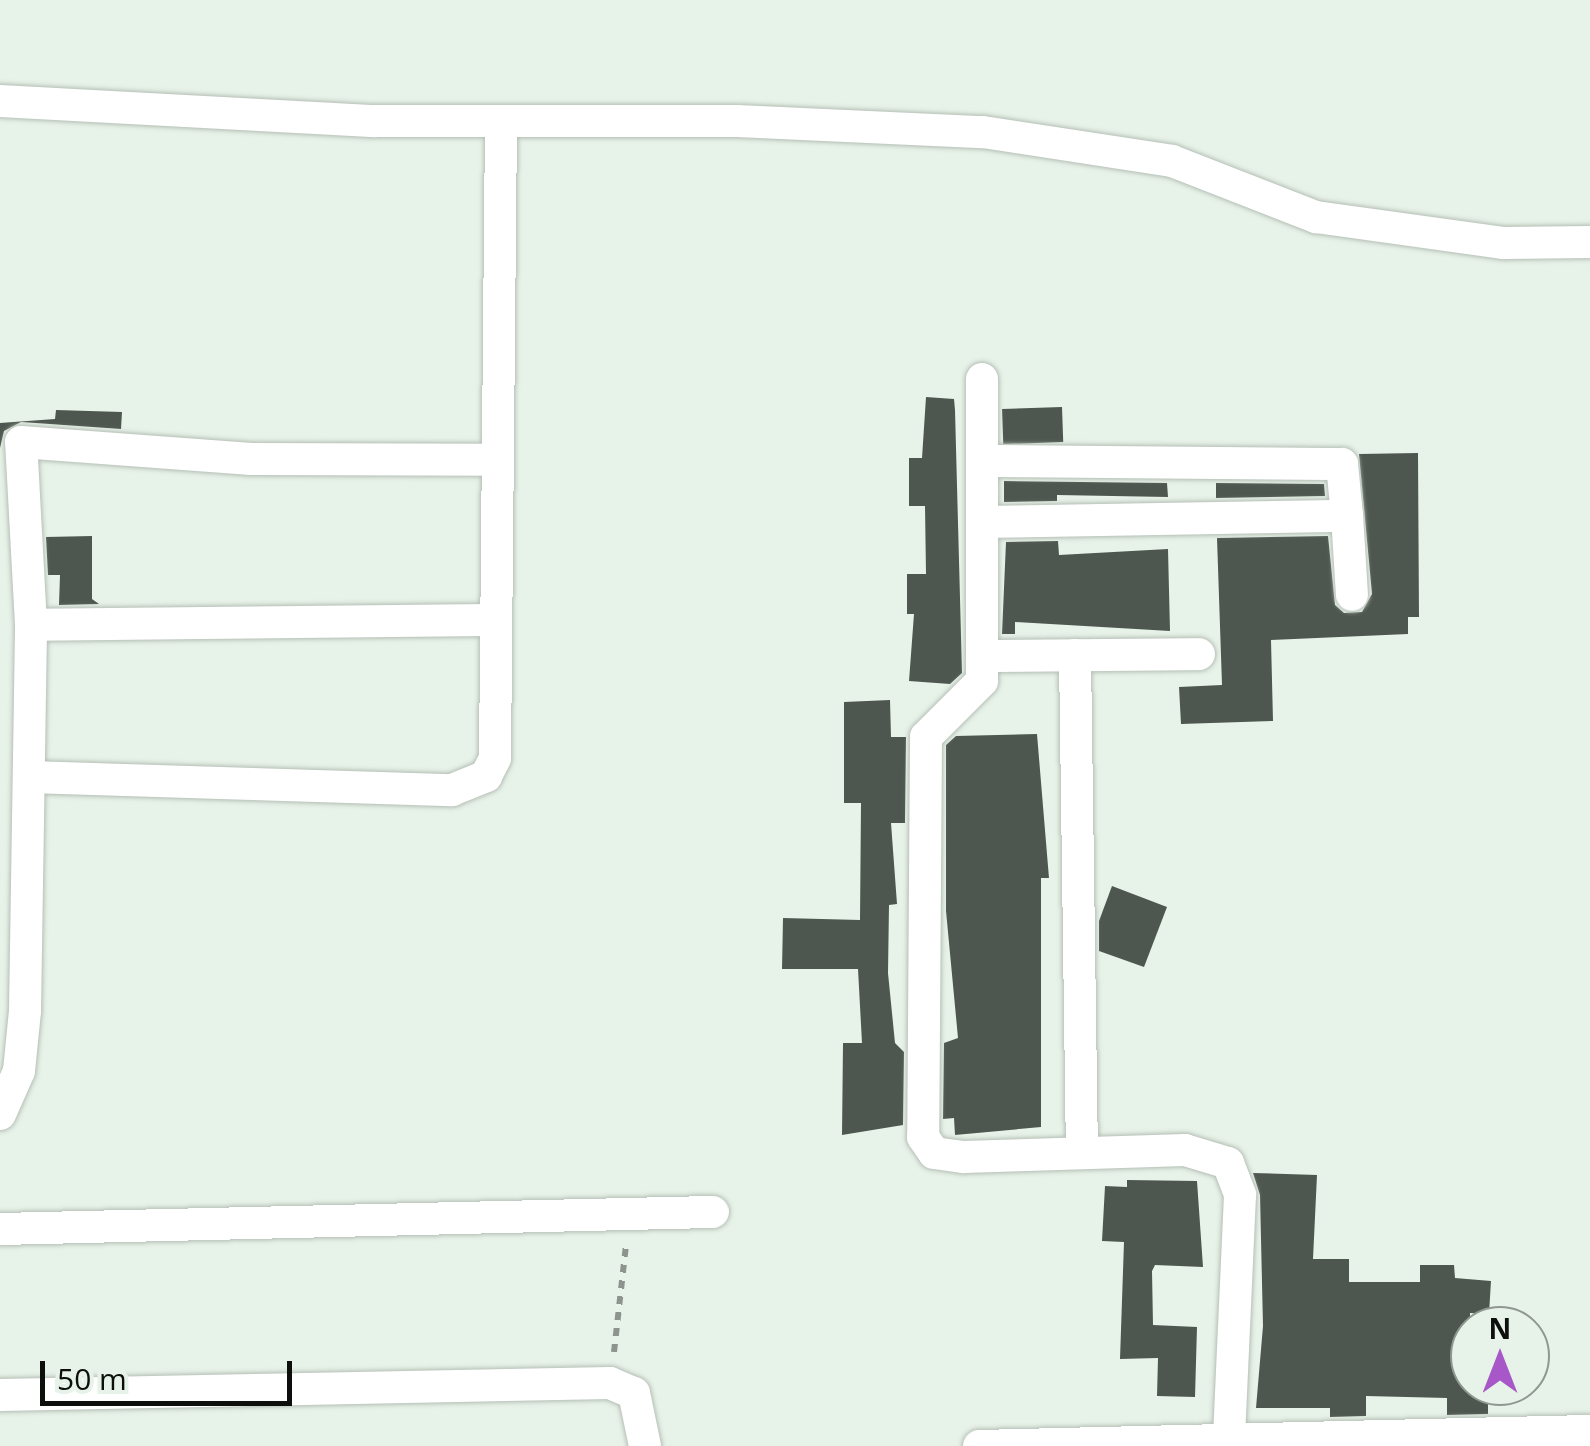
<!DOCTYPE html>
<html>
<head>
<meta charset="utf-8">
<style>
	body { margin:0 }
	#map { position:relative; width:1590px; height:1446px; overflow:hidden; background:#e7f2e8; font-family:"Open Sans",sans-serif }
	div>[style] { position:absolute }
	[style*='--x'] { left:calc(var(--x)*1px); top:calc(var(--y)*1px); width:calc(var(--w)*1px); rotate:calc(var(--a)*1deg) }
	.building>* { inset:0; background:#4e574f; transform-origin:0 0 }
	.path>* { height:6px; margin-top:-3px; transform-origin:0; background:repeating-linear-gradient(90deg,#8d948d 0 8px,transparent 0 16px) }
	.roads { filter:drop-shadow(0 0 2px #b5bfb6) drop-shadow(0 0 2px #b5bfb6) }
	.street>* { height:32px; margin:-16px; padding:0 16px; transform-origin:16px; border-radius:16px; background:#fff }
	span { translate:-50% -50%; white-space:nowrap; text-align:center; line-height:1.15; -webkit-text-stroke:10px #e7f2e8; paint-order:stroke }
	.north { position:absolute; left:1450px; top:1306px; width:100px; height:100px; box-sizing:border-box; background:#e7f2e8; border:2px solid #8f9790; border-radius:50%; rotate:0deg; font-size:28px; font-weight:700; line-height:40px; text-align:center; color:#0c0f0c }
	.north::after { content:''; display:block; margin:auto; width:35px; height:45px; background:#a757c8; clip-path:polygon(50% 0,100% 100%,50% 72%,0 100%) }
	.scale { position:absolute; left:40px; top:1361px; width:252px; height:45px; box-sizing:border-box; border:5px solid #0c0f0c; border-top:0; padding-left:12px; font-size:30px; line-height:35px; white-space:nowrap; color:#0c0f0c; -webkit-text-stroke:8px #e7f2e8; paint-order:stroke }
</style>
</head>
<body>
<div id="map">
	<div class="building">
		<div style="clip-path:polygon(926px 397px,954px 399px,955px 410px,962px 673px,950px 684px,909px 681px,914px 614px,907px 614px,907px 574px,926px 574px,925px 506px,909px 506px,909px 458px,922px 458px)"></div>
		<div style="left:1062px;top:407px;width:35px;height:60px;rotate:88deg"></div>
		<div style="clip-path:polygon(56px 410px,122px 412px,121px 429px,21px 422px,4px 431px,0 448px,0 423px,55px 419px)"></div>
		<div style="clip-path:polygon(1418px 453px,1419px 617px,1408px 617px,1408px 634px,1271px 640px,1273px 721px,1181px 724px,1179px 687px,1222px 685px,1217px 538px,1328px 536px,1335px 605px,1344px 613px,1362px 612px,1372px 594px,1359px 454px)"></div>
		<div style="clip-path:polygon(1004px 481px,1167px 483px,1168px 497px,1057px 495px,1057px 501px,1004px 502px)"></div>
		<div style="clip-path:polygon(1216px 483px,1324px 484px,1325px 496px,1216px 498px)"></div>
		<div style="clip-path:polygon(92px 536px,92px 599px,99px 604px,59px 605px,60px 575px,48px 575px,46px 537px)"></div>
		<div style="clip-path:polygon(1058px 541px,1059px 555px,1168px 549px,1170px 631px,1015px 622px,1015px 634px,1002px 634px,1006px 542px)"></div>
		<div style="clip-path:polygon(890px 700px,891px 737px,906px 737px,905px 823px,891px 823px,897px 904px,889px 905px,888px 973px,895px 1043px,904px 1052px,903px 1125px,842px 1135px,843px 1043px,862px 1043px,858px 969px,782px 969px,783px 918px,860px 920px,861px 803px,844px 803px,844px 702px)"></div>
		<div style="clip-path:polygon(1037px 734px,1049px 878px,1041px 878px,1041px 1127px,955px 1135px,954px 1118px,943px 1119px,944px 1043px,958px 1038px,946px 911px,946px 745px,956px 736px)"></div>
		<div style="clip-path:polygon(1112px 886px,1167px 907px,1144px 967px,1099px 951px,1099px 921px)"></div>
		<div style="clip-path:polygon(1253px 1173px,1317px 1175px,1313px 1259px,1349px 1259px,1349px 1282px,1420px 1282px,1420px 1265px,1454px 1265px,1455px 1278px,1491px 1281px,1489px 1314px,1470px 1313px,1470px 1386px,1488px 1386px,1488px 1414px,1447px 1415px,1447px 1398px,1366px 1396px,1366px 1416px,1330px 1417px,1330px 1408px,1256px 1408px,1263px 1326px,1260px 1195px)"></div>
		<div style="clip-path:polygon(1127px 1180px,1197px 1181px,1203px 1267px,1155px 1265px,1152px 1271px,1153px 1325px,1197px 1327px,1195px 1397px,1157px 1396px,1158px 1358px,1120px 1359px,1124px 1242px,1102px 1241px,1105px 1186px,1127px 1187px)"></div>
	</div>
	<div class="path">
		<div style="--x:614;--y:1352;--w:108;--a:-83.6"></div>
	</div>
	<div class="roads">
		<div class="street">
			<div style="--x:0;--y:101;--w:376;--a:3.1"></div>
			<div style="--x:375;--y:121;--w:362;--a:0"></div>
			<div style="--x:737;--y:121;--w:246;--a:2.6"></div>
			<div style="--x:983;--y:132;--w:191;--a:8.7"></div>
			<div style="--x:1172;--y:161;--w:155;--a:21.3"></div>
			<div style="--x:1316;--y:217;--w:190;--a:7.9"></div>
			<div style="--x:1504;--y:243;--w:86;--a:-0.7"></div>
			<div style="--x:982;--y:379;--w:302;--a:90"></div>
			<div style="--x:982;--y:681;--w:79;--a:135"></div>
			<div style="--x:926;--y:737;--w:400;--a:90.4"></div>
			<div style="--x:923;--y:1137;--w:19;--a:55"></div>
			<div style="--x:934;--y:1153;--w:30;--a:8"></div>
			<div style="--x:964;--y:1157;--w:221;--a:-1.8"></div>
			<div style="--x:1185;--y:1150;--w:45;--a:16.8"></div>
			<div style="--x:1228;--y:1163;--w:34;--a:69"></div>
			<div style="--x:1240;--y:1195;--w:246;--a:92.6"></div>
			<div style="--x:984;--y:461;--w:358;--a:0.5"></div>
			<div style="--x:1342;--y:464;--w:52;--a:84.5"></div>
			<div style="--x:986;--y:522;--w:361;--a:-1"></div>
			<div style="--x:1347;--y:516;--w:79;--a:86.4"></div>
			<div style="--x:496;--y:620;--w:465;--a:179.4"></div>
			<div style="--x:31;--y:625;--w:183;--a:-93.1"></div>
			<div style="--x:21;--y:442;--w:231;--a:4.2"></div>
			<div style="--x:251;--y:459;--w:246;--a:0.2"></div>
			<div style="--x:1075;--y:655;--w:497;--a:89.2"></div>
			<div style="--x:985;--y:656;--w:214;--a:-0.5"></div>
			<div style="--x:29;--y:777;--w:423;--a:1.8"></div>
			<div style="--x:452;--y:790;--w:37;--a:-22"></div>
			<div style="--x:486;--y:776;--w:20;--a:-63"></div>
			<div style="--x:495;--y:758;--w:636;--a:-89.46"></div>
			<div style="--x:0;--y:1114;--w:47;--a:-66.2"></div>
			<div style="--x:19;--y:1071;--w:60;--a:-84.3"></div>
			<div style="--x:25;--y:1011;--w:386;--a:-89.1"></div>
			<div style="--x:0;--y:1229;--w:713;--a:-1.37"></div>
			<div style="--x:0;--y:1395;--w:610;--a:-1.13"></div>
			<div style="--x:610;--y:1383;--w:26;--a:23"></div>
			<div style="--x:634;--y:1393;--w:54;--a:78.3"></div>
			<div style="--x:979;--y:1446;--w:611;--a:-1.41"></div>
		</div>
	</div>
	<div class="north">N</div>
	<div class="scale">50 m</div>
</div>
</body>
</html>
